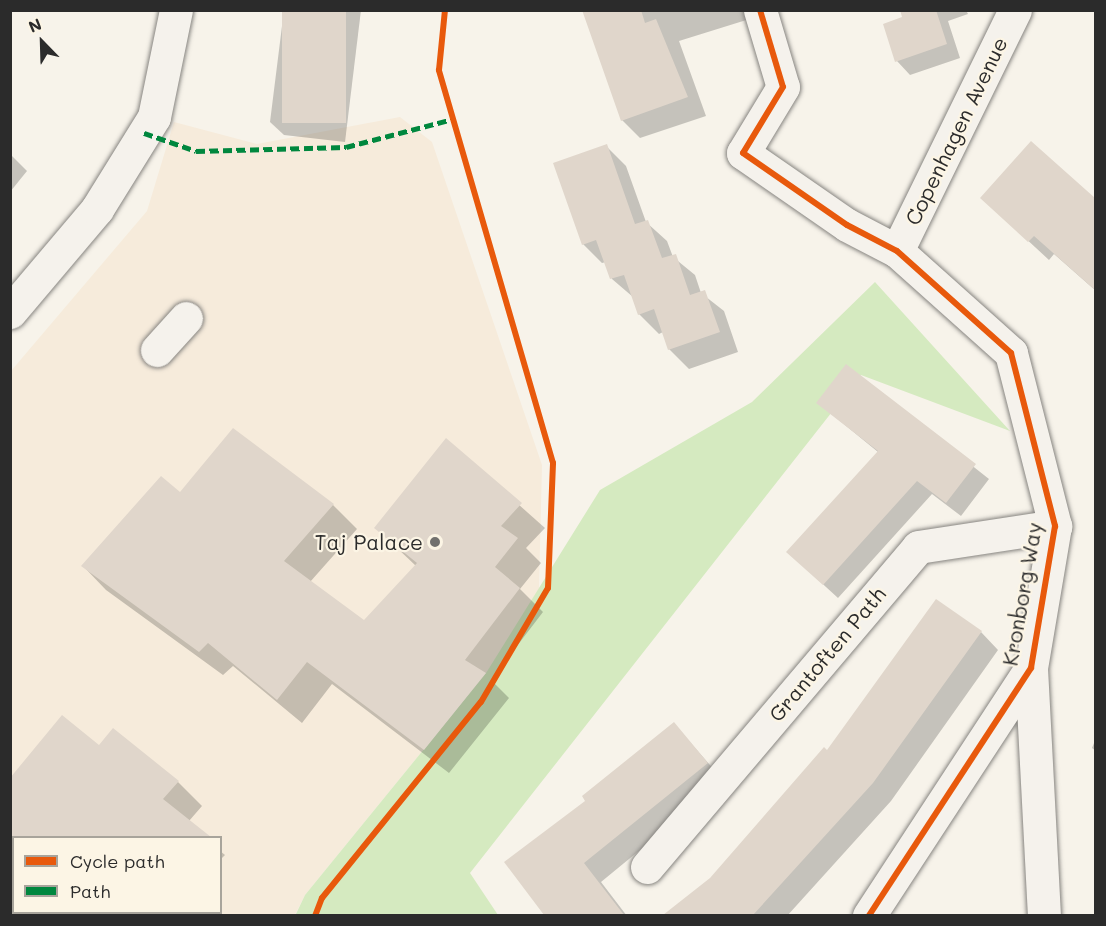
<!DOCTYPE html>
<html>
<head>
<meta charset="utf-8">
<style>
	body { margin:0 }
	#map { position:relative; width:1106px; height:926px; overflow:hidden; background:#f7f3ea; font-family:Mali,sans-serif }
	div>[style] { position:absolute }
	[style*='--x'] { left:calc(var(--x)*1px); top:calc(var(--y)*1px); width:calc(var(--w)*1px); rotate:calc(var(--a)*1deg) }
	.built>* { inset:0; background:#f6ebdb }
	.green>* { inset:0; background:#d5eac0 }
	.shadow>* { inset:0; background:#0003 }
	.building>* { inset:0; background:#e0d6cb; transform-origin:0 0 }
	.roads { filter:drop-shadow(0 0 2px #878581) drop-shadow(0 0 2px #878581) }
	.minor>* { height:33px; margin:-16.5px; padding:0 16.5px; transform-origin:16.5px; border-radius:16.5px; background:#f5f2ec }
	.quiet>* { height:4.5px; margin-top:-2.25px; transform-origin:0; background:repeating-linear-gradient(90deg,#00873e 0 9px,transparent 0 13.5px) }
	.cycleway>* { height:6px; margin:-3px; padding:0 3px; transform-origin:3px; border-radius:3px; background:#e8590c }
	.dots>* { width:16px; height:16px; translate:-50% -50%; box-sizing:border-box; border:3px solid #fcf5e5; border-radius:50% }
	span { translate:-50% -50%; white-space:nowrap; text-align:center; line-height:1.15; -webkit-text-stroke:4.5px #fcf5e5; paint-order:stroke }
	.street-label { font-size:21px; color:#2b2b2b }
	.poi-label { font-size:21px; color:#2b2b2b }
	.right { translate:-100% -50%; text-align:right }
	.frame { position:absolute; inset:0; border:12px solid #2b2b2b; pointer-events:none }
	.legend { position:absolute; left:12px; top:836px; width:210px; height:78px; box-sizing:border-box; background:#fcf5e5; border:2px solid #a8a49b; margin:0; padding:8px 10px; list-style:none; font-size:18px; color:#2b2b2b }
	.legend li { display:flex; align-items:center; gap:12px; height:30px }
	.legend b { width:30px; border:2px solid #a8a49b }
	.north { position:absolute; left:12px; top:12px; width:60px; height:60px; -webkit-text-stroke:4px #fcf5e5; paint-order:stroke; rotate:337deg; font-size:16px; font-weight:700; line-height:24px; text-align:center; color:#2b2b2b }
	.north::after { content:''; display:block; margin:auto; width:21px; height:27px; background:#2b2b2b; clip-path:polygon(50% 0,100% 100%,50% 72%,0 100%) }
</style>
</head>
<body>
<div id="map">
	<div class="built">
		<div style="clip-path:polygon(evenodd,400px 117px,432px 142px,542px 465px,539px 589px,486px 673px,305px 895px,295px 915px,11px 916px,11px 371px,147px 211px,174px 122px,257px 144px,400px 117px,14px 838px,220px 838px,220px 912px,14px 912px,14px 838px)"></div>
	</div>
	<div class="green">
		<div style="clip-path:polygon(875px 282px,1010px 431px,861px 375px,470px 873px,498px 915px,295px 916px,305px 895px,486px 673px,600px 490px,752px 402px)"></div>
	</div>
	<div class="shadow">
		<div style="clip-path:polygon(284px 10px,361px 10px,345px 142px,284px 135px,270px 122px)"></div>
		<div style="clip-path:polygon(584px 10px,754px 10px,756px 17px,679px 41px,706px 116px,640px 138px,622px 120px)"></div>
		<div style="clip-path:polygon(901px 10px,966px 10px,968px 14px,948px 21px,960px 58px,910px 75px,897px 61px,904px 18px)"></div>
		<div style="clip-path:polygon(1031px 143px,1096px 200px,1096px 291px,1054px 254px,1049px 260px,982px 198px)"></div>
		<div style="clip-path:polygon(606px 146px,626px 166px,646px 222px,667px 241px,673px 257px,695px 275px,701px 293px,724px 311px,738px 352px,689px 369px,669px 349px,663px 332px,659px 334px,639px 314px,633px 297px,612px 279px,606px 262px,602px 263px,583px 244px)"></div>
		<div style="clip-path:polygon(10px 154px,27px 171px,10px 192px)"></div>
		<div style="clip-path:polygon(846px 366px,989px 479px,961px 516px,932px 494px,838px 598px,802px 565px,878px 452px,818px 403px)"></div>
		<div style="clip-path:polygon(446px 440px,545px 528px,526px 548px,541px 563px,520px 589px,543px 612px,491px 680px,509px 698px,449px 773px,332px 684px,302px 723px,233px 666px,223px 675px,106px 590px,83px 566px,180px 494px,333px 505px,357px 529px,310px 582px,365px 622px,416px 566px,376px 528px)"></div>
		<div style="clip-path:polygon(981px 632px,998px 650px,891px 801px,787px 916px,665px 916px,711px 879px)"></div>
		<div style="clip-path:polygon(674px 724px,724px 781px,601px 882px,627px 916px,546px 916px,506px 863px,587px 801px)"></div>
		<div style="clip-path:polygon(1096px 738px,1096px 751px,1092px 748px)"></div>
		<div style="clip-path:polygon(99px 747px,178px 782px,202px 806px,189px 821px,207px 838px,14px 838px,14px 889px,10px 781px)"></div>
		<div style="clip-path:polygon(220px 851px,225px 855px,220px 860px)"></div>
		<div style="clip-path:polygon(42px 912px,178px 912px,175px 916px)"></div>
	</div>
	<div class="building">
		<div style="left:282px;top:10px;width:64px;height:113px"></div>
		<div style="clip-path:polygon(582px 10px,641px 10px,645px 23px,656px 19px,688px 97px,621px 121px)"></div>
		<div style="clip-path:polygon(900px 10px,936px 10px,947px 44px,895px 62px,883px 24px,902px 17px)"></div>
		<div style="clip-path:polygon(1031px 141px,1095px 198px,1095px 290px,1034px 236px,1028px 242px,980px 198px)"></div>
		<div style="clip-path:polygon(607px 144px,635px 224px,648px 220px,662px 258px,676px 254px,690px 295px,705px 290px,720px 332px,668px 350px,654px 309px,638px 315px,624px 275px,610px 279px,596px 240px,582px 245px,553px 163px)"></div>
		<div style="clip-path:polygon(846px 364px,976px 464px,946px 503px,917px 481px,823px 585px,786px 552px,878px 451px,816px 403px)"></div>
		<div style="clip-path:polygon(233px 428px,334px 504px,284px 561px,364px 620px,417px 563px,374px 528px,446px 438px,522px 503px,501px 526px,518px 538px,495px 567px,520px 588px,465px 660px,486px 673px,424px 750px,307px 662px,277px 700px,208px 643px,199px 652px,81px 566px,161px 476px,180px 492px)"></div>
		<div style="clip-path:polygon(936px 599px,982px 631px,873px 783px,753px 915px,663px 915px,710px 878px,824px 747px,827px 750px)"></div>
		<div style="clip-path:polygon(62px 715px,99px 745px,113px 728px,179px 781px,163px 799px,211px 837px,10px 837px,10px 778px)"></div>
		<div style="clip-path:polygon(674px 722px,708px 763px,584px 863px,624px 915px,544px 915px,504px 862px,585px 801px,582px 796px)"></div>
	</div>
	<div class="roads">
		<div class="minor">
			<div style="--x:760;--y:10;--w:80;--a:73.4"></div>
			<div style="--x:783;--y:87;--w:77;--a:121.2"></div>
			<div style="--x:743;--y:153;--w:126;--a:34.7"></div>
			<div style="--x:847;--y:225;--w:56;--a:27.5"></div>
			<div style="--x:897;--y:251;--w:153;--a:41.8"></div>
			<div style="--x:1011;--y:353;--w:179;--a:75.7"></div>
			<div style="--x:1055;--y:526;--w:144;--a:99.6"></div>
			<div style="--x:1031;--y:668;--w:296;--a:123.2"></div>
			<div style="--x:897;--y:251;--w:268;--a:-63.9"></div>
			<div style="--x:10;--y:312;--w:135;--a:-49.8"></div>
			<div style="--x:97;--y:209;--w:108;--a:-58.2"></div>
			<div style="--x:154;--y:117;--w:109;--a:-78.4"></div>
			<div style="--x:157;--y:350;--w:43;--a:-47.8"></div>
			<div style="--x:1031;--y:668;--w:248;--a:87"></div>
			<div style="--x:647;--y:867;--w:419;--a:-49.7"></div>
			<div style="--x:918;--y:547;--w:139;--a:-8.7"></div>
		</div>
	</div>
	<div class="quiet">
		<div style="--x:144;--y:133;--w:55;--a:19.1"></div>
		<div style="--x:196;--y:151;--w:150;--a:-1.5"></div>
		<div style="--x:346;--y:147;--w:111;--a:-14.7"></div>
	</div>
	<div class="cycleway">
		<div style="--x:760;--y:10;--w:80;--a:73.4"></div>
		<div style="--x:783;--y:87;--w:77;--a:121.2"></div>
		<div style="--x:743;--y:153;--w:126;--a:34.7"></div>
		<div style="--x:847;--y:225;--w:56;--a:27.5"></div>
		<div style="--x:897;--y:251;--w:153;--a:41.8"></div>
		<div style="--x:1011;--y:353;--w:179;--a:75.7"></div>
		<div style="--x:1055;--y:526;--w:144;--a:99.6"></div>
		<div style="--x:1031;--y:668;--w:296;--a:123.2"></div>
		<div style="--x:315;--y:916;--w:19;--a:-69"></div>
		<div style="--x:322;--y:898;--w:252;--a:-51"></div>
		<div style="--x:481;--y:702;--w:132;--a:-59.6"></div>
		<div style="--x:548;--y:588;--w:125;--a:-87.7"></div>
		<div style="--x:553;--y:463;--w:409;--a:-106.2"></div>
		<div style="--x:439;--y:70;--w:60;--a:-84.3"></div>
	</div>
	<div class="dots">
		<div style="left:435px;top:542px;background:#72716e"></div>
	</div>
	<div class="street-label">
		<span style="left:956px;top:131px;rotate:-64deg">Copenhagen Avenue</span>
		<span style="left:1022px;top:594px;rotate:-80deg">Kronborg Way</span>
		<span style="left:827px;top:654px;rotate:-50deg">Grantoften Path</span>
	</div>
	<div class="poi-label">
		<span class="right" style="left:423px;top:542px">Taj Palace</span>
	</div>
	<div class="frame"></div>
	<ul class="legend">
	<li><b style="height:8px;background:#e8590c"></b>Cycle path</li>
	<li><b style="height:8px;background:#00873e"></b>Path</li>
	</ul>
	<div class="north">N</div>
</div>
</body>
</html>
